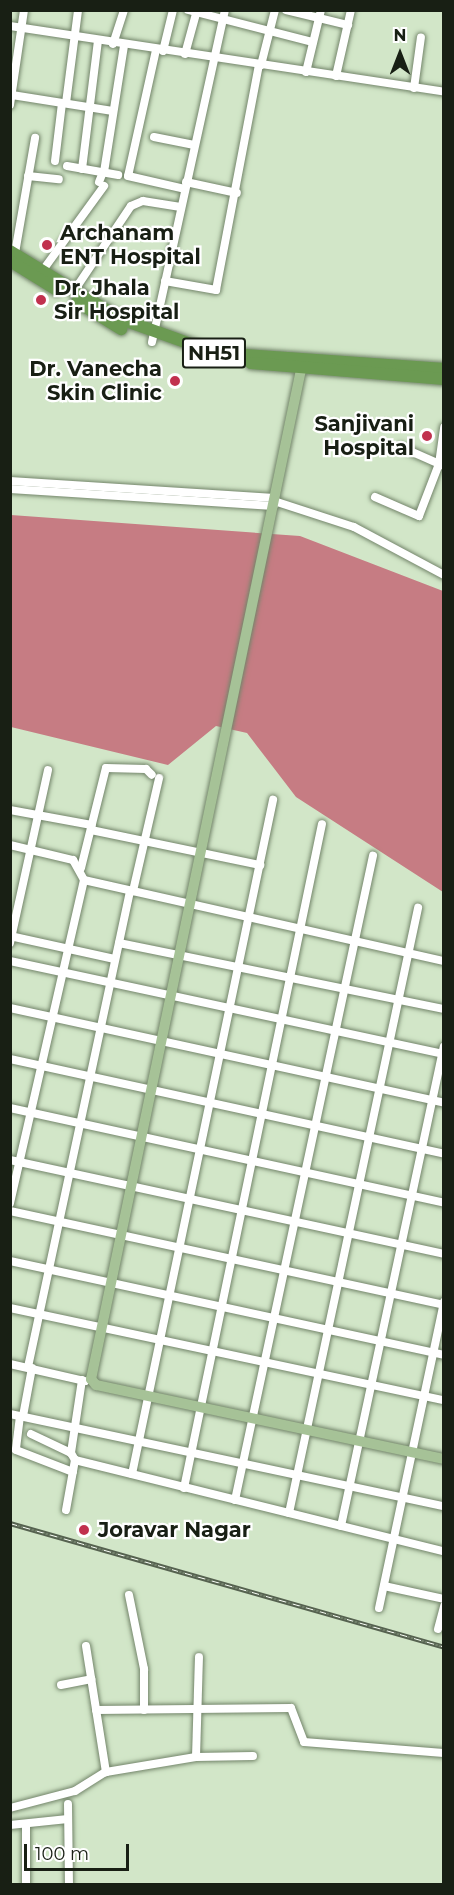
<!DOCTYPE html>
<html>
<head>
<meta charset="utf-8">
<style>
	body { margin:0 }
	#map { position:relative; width:454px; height:1895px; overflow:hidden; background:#d2e6c8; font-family:Montserrat,sans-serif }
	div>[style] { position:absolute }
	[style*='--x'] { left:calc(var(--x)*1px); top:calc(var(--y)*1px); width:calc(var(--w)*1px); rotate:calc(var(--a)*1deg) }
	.water>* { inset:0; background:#c67c83 }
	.roads { filter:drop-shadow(0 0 2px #73856a) drop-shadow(0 0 2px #73856a) }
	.minor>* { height:8px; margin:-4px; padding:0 4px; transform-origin:4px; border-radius:4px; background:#fff }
	.major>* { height:10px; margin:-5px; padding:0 5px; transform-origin:5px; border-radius:5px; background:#a6c297 }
	.highway>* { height:12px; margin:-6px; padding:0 6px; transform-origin:6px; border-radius:6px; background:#6b9a52 }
	.rail>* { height:4.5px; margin-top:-2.25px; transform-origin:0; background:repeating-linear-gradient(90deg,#fff 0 7px,#566250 0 14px); box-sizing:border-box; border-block:2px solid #566250 }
	.dots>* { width:16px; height:16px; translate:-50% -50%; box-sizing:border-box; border:3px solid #fff; border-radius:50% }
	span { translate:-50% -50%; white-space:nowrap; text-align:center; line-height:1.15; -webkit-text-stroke:4.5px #fff; paint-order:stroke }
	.shield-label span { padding:2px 4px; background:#fff; border:2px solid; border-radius:4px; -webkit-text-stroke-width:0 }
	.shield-label { font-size:20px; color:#181f14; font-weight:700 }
	.poi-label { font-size:21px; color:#181f14; font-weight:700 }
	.left { translate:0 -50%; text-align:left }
	.right { translate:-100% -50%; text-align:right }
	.frame { position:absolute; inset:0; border:12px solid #181f14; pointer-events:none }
	.north { position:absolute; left:370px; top:24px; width:60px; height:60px; -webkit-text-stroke:4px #fff; paint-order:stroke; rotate:0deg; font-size:16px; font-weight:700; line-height:24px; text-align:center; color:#181f14 }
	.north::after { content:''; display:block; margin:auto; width:21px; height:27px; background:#181f14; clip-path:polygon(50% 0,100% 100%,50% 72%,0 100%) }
	.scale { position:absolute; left:24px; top:1844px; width:105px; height:27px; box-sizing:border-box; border:3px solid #181f14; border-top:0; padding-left:8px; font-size:18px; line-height:21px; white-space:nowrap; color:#181f14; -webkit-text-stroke:4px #fff; paint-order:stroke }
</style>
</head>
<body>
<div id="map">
	<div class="water">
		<div style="clip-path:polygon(11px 515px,300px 536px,443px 591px,443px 892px,296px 797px,247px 733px,216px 726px,168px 765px,11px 727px)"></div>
	</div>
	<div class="roads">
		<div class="minor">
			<div style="--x:188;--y:10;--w:129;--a:14.4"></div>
			<div style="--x:286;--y:10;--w:64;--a:13.6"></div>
			<div style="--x:10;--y:26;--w:439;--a:8.6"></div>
			<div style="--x:113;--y:44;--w:36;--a:-72"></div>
			<div style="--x:156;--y:50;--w:129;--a:102.5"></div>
			<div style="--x:128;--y:176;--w:58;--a:12.8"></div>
			<div style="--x:163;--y:51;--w:42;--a:-76.3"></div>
			<div style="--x:185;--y:54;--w:46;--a:-74.7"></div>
			<div style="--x:261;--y:65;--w:57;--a:-75.7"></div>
			<div style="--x:306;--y:72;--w:64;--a:-76.4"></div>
			<div style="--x:336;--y:76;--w:68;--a:-77.2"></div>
			<div style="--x:414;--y:88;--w:51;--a:-82.2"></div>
			<div style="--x:12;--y:95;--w:102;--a:9"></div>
			<div style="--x:66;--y:103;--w:94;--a:-82.6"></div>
			<div style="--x:10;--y:105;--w:96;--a:-81.6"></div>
			<div style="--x:154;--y:137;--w:41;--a:11.3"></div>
			<div style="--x:55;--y:161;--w:58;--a:-83.1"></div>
			<div style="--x:67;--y:166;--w:52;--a:10"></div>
			<div style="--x:82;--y:169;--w:129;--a:-82.9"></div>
			<div style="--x:104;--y:172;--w:128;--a:-81"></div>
			<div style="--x:28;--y:176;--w:31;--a:6"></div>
			<div style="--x:99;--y:182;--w:11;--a:-68"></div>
			<div style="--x:186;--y:182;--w:52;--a:12.2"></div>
			<div style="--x:15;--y:253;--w:117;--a:-80.1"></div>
			<div style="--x:43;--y:270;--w:104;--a:-54"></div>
			<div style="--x:165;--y:281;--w:52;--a:10"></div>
			<div style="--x:216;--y:290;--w:229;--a:-79.2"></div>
			<div style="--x:74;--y:291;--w:102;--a:-56.2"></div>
			<div style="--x:131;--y:206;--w:13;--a:-23"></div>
			<div style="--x:143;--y:201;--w:38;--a:9"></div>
			<div style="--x:152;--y:342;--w:340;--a:-77.6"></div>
			<div style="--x:401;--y:447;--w:47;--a:23.8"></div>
			<div style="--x:10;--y:481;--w:265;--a:3.7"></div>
			<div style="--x:10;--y:489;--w:264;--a:3.7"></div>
			<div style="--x:375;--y:497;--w:48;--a:23.4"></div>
			<div style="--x:419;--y:516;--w:56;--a:-69"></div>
			<div style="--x:439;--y:464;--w:37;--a:-82"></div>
			<div style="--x:274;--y:501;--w:84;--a:18"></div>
			<div style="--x:354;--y:527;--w:102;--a:28.1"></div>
			<div style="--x:10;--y:810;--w:83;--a:10.4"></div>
			<div style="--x:91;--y:830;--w:173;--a:11.7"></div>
			<div style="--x:10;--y:845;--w:65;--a:13.4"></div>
			<div style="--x:73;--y:860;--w:23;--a:61"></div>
			<div style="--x:84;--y:880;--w:369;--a:12.7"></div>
			<div style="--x:81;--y:868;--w:103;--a:-76"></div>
			<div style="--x:106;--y:768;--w:40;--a:1.4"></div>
			<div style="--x:146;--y:769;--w:8;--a:45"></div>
			<div style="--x:133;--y:891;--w:116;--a:-77"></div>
			<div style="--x:10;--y:936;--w:107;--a:12.4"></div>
			<div style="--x:10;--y:943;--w:177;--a:-77.6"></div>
			<div style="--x:119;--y:943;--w:332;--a:11.5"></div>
			<div style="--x:10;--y:961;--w:444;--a:12.1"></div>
			<div style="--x:10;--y:1008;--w:444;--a:12.3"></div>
			<div style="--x:10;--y:1059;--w:444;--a:12.3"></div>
			<div style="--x:10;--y:1108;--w:444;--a:12.3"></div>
			<div style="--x:10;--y:1160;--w:444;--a:12.2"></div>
			<div style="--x:10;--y:1203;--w:331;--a:-77.1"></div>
			<div style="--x:10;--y:1211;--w:444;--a:12.2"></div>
			<div style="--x:10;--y:1261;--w:444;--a:12.2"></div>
			<div style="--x:10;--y:1308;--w:444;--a:12"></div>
			<div style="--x:10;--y:1364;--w:77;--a:12.8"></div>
			<div style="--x:28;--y:1367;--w:487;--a:-77.9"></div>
			<div style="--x:82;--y:1380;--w:74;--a:98.6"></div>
			<div style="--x:71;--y:1453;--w:8;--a:60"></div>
			<div style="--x:75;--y:1460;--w:380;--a:13.9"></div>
			<div style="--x:10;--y:1414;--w:444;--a:12"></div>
			<div style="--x:20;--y:1416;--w:34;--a:97"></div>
			<div style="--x:16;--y:1450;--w:61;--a:21.1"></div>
			<div style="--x:23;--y:1416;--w:49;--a:-79.4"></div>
			<div style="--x:31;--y:1434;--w:44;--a:25.4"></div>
			<div style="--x:132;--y:1474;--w:689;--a:-78.18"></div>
			<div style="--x:184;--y:1488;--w:678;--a:-78.26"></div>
			<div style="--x:235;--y:1500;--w:659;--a:-77.91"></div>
			<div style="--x:66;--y:1510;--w:51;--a:-79.8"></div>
			<div style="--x:289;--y:1513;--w:619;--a:-77.96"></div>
			<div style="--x:341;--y:1526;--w:490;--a:-77.9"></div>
			<div style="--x:384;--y:1586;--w:61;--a:12.2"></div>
			<div style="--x:129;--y:1595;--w:76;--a:78.5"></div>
			<div style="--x:144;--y:1669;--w:41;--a:90"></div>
			<div style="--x:379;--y:1608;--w:313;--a:-78"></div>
			<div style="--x:438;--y:1629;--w:24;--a:-75"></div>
			<div style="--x:86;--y:1646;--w:128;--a:81"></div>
			<div style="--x:61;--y:1685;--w:31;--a:-11"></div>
			<div style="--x:96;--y:1710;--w:195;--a:-0.6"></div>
			<div style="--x:291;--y:1708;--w:36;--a:69"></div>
			<div style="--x:304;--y:1742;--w:140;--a:4.5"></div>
			<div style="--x:196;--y:1757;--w:57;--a:-1"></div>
			<div style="--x:68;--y:1804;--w:80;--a:89.3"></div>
			<div style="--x:10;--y:1808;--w:67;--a:-14.7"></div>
			<div style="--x:75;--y:1791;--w:36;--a:-32"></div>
			<div style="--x:106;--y:1772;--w:91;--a:-9.5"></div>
			<div style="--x:196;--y:1757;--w:100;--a:-88.3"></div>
			<div style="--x:10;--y:1825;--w:58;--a:-5.9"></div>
			<div style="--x:26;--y:1884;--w:60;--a:-90"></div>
		</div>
		<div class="major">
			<div style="--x:303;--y:360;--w:1041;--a:101.75"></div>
			<div style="--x:91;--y:1379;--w:8;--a:50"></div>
			<div style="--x:96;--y:1385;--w:356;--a:12"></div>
		</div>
		<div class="highway">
			<div style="--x:10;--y:251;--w:130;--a:31.5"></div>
			<div style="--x:121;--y:319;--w:101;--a:19.7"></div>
			<div style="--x:216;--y:353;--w:229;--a:4"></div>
			<div style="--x:10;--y:261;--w:55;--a:31.7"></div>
			<div style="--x:77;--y:302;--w:52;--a:31.5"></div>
			<div style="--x:251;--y:363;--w:194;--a:4.7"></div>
		</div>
	</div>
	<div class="rail">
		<div style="--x:10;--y:1523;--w:451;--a:15.9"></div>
	</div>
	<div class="dots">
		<div style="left:47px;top:245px;background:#c1314e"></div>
		<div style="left:41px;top:300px;background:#c1314e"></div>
		<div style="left:175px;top:381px;background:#c1314e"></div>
		<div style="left:427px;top:436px;background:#c1314e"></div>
		<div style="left:84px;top:1530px;background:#c1314e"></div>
	</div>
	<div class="shield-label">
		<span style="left:214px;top:353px">NH51</span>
	</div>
	<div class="poi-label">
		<span class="left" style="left:60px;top:245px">Archanam<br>ENT Hospital</span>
		<span class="left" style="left:54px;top:300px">Dr. Jhala<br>Sir Hospital</span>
		<span class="right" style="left:162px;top:381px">Dr. Vanecha<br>Skin Clinic</span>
		<span class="right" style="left:414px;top:436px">Sanjivani<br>Hospital</span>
		<span class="left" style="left:98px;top:1530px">Joravar Nagar</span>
	</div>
	<div class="frame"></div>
	<div class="north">N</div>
	<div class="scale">100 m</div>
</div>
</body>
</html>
